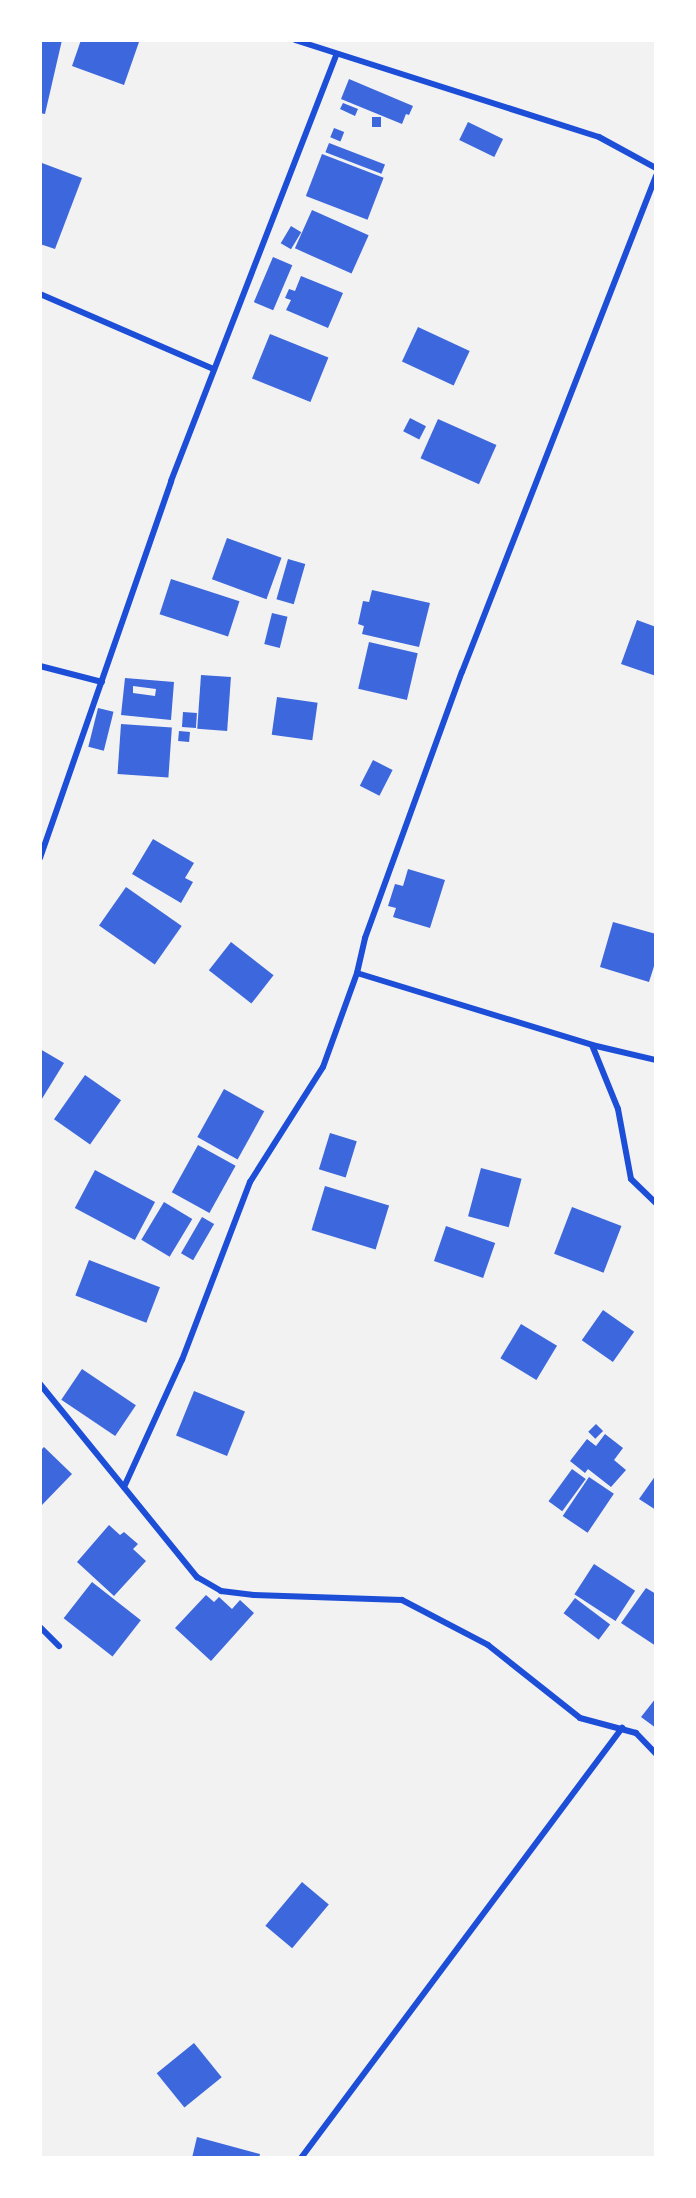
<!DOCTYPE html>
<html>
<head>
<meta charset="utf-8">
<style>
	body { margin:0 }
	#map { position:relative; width:696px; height:2198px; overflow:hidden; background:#f2f2f2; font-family:Rubik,sans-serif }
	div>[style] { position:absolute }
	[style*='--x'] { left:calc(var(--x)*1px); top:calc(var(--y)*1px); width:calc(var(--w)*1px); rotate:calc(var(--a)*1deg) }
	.building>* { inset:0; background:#3d67dc; transform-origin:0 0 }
	.minor>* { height:6px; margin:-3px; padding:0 3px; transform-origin:3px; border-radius:3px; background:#1d4ed8 }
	span { translate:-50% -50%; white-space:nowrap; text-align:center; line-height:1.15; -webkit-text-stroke:6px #fff; paint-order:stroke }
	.frame { position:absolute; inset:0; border:42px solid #fff; pointer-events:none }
</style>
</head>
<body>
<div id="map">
	<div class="building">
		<div style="clip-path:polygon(40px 40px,62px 40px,45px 114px,40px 113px)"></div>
		<div style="clip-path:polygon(81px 40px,139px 42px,124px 85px,72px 66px)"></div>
		<div style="clip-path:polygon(349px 79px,413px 106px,409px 115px,406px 114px,402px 124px,341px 99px)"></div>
		<div style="clip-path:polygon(343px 103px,358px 109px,355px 116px,340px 109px)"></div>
		<div style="left:372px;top:117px;width:9px;height:10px"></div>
		<div style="left:468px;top:122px;width:39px;height:20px;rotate:26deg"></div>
		<div style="left:334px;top:128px;width:11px;height:10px;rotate:22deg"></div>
		<div style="left:329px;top:143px;width:60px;height:10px;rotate:21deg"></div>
		<div style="left:322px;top:154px;width:66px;height:45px;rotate:21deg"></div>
		<div style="clip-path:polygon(42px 163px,82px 178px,55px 249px,40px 244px)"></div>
		<div style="left:312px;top:210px;width:62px;height:42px;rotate:24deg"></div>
		<div style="left:291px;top:226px;width:12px;height:20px;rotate:31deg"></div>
		<div style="left:273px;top:257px;width:21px;height:49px;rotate:23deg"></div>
		<div style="clip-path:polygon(301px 276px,343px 293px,328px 328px,286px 310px,291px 300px,285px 298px,289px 289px,295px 291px)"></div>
		<div style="left:418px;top:327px;width:57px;height:38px;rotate:25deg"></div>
		<div style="left:270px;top:334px;width:63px;height:48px;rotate:22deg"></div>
		<div style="left:410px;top:418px;width:18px;height:15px;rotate:27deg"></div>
		<div style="left:438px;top:419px;width:64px;height:43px;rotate:24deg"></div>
		<div style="left:227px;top:538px;width:58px;height:44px;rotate:20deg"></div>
		<div style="left:288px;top:559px;width:18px;height:42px;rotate:16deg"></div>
		<div style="left:171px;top:579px;width:72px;height:37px;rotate:18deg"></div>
		<div style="clip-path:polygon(372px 590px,430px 603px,419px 647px,362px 634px,364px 626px,358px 624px,363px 601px,369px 602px)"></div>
		<div style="left:272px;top:613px;width:16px;height:32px;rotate:14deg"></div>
		<div style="clip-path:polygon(637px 620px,656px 627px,656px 676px,621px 664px)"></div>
		<div style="left:369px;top:642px;width:50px;height:48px;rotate:13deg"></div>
		<div style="left:201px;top:675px;width:30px;height:54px;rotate:4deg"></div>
		<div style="clip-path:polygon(evenodd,125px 678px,174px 682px,171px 720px,121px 715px,125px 678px,133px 686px,156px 689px,155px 696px,133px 693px,133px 686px)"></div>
		<div style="left:277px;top:697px;width:41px;height:38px;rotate:8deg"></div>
		<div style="left:98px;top:708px;width:16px;height:40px;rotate:14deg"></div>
		<div style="left:183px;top:712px;width:14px;height:15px;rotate:4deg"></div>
		<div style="left:121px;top:724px;width:51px;height:50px;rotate:4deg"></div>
		<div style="left:179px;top:731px;width:11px;height:10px;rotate:5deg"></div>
		<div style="left:373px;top:760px;width:22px;height:29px;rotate:27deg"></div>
		<div style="clip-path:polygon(153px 839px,194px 863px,185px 878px,193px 882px,181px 903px,132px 874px)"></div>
		<div style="clip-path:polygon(408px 869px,445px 880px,430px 928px,393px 917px,396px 908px,388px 906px,395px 884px,403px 886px)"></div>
		<div style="left:126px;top:887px;width:68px;height:47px;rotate:35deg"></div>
		<div style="clip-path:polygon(613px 922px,656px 934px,656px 960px,649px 982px,600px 967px)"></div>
		<div style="left:231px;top:942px;width:54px;height:36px;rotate:38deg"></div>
		<div style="clip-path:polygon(40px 1049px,64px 1063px,40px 1102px)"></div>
		<div style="left:85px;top:1075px;width:44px;height:54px;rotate:35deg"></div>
		<div style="left:224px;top:1089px;width:46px;height:55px;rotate:29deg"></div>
		<div style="left:330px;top:1133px;width:28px;height:38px;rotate:17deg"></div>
		<div style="left:198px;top:1145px;width:43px;height:54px;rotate:29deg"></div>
		<div style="left:481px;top:1168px;width:42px;height:50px;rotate:15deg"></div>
		<div style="left:95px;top:1170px;width:68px;height:43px;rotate:28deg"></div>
		<div style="left:325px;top:1186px;width:67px;height:46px;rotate:17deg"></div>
		<div style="left:164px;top:1202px;width:33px;height:44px;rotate:31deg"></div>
		<div style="left:572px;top:1207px;width:53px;height:50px;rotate:21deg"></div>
		<div style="left:202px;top:1217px;width:14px;height:42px;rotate:30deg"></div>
		<div style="left:446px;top:1226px;width:52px;height:37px;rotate:19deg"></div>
		<div style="left:89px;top:1260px;width:76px;height:38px;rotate:21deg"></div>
		<div style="left:603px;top:1310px;width:38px;height:37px;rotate:35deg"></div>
		<div style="left:521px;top:1324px;width:42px;height:40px;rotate:31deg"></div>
		<div style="left:82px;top:1369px;width:65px;height:37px;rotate:34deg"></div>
		<div style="left:194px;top:1391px;width:55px;height:48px;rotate:22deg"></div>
		<div style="left:596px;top:1424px;width:10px;height:11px;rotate:45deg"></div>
		<div style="clip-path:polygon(605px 1434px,623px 1448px,614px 1460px,626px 1470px,611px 1487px,588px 1469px,585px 1473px,570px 1461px,587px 1439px,596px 1446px)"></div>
		<div style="clip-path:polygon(44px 1447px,72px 1474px,40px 1507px,40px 1451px)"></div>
		<div style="left:572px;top:1469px;width:17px;height:40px;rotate:36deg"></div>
		<div style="clip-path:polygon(656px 1475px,656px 1510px,639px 1499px)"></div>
		<div style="left:589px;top:1477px;width:30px;height:47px;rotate:34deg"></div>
		<div style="clip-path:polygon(109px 1525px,120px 1535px,124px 1532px,138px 1544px,133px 1549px,146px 1561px,114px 1596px,77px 1562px)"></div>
		<div style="left:594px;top:1564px;width:49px;height:36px;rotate:33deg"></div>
		<div style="left:92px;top:1582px;width:62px;height:46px;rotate:38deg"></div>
		<div style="clip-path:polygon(646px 1588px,656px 1594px,656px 1646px,621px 1623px)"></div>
		<div style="clip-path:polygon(206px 1595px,214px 1602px,219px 1597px,232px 1609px,240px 1600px,254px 1613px,211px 1661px,175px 1628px)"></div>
		<div style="left:575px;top:1598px;width:44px;height:19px;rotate:37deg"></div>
		<div style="clip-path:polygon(656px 1698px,656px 1728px,641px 1717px)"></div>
		<div style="left:302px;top:1882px;width:35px;height:57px;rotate:40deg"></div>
		<div style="left:194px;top:2043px;width:44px;height:48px;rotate:51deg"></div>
		<div style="clip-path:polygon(197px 2137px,260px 2154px,259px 2158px,192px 2158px)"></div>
	</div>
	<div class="minor">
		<div style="--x:295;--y:40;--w:319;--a:17.7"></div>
		<div style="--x:599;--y:137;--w:65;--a:28.5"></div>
		<div style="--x:40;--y:294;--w:189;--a:23.4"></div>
		<div style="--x:40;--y:666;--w:64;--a:14.5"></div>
		<div style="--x:40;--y:858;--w:399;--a:-70.8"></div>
		<div style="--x:171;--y:481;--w:458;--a:-68.8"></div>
		<div style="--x:357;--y:973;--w:246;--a:17"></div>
		<div style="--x:592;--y:1045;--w:66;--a:13.2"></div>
		<div style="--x:592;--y:1045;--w:69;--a:67.9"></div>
		<div style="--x:618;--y:1109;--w:71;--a:79.5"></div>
		<div style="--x:631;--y:1179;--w:35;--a:44"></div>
		<div style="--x:40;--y:1384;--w:249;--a:50.9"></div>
		<div style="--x:197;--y:1577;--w:28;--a:30"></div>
		<div style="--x:221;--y:1591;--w:33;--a:7"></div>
		<div style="--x:254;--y:1595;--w:148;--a:1.9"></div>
		<div style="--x:402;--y:1600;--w:97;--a:27.6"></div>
		<div style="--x:488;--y:1645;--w:117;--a:38.4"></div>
		<div style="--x:580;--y:1718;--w:58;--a:15"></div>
		<div style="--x:636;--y:1733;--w:29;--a:46"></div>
		<div style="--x:124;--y:1487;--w:140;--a:-65.5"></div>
		<div style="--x:182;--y:1360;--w:191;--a:-69.1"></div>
		<div style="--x:250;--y:1182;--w:136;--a:-57.6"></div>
		<div style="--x:323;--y:1067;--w:100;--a:-70.1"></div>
		<div style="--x:357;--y:973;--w:36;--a:-77"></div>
		<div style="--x:365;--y:938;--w:283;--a:-70"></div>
		<div style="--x:462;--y:672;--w:533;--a:-68.64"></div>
		<div style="--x:40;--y:1627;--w:27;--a:45"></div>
		<div style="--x:301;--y:2158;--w:537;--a:-53.26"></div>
	</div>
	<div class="frame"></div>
</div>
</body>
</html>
